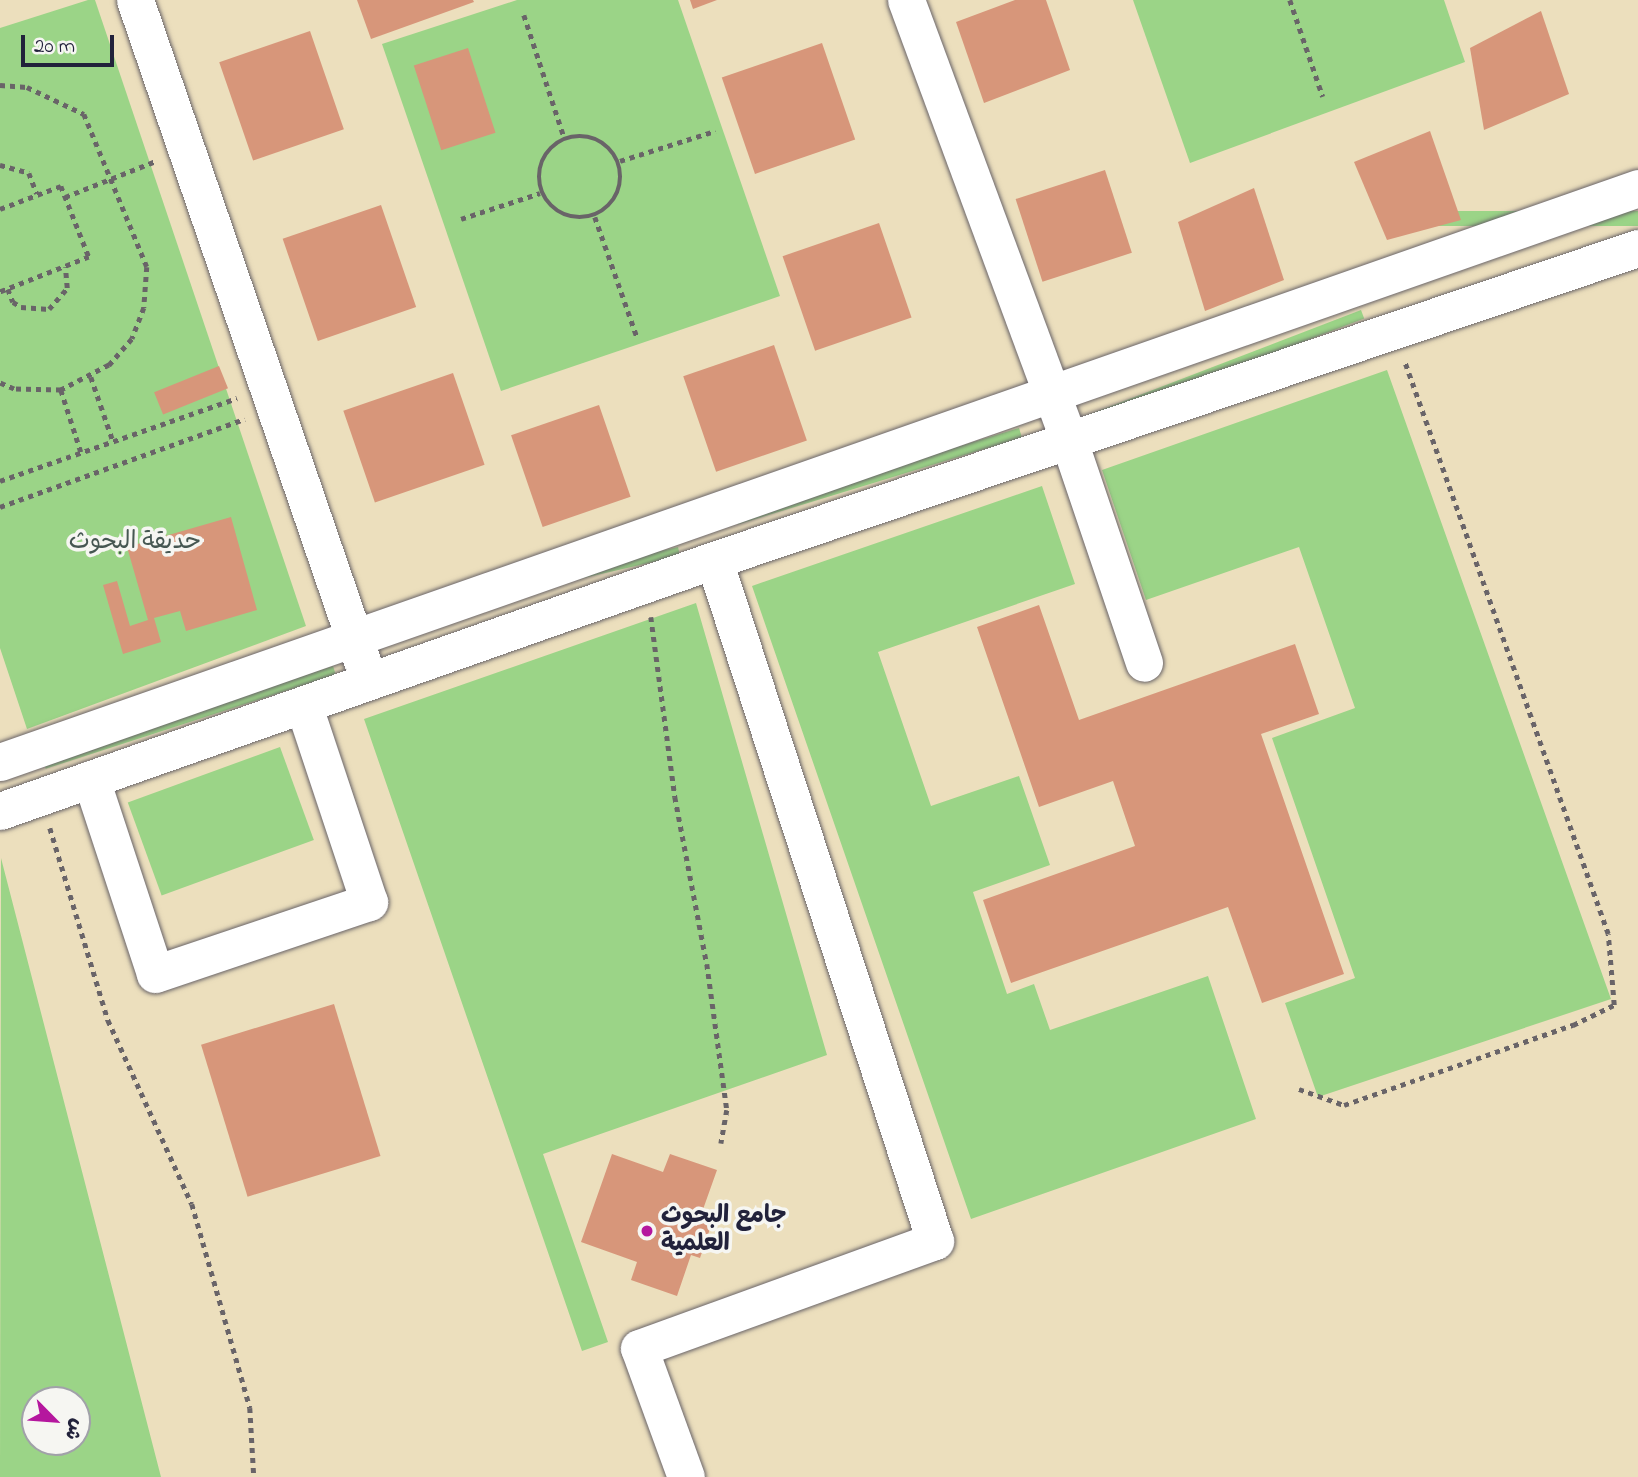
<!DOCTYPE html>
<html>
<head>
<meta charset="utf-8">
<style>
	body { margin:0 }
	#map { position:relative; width:1638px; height:1477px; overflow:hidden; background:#ecdfbd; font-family:"Indie Flower","Playpen Sans Arabic",sans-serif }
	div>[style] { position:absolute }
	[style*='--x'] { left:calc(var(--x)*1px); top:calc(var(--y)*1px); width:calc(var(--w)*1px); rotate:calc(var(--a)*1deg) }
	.green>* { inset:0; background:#9bd487; transform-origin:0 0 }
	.building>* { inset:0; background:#d7967a; transform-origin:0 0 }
	.path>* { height:4.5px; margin-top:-2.25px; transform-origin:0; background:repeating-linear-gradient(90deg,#696468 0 5px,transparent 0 10px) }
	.path>.ring { margin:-2.25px; padding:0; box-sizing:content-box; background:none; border:4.5px solid #696468; border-radius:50% }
	.roads { filter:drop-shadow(0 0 2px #696468) drop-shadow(0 0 2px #696468) }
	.minor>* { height:37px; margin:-18.5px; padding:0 18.5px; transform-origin:18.5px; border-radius:18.5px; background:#fff }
	.dots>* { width:19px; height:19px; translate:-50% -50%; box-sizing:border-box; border:4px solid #f6f6f2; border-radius:50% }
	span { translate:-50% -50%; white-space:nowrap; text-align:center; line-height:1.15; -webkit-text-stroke:7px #f6f6f2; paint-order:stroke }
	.park-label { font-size:24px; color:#465752 }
	.poi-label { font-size:24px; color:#22223b; font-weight:700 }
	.left { translate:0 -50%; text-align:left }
	.north { position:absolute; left:21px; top:1386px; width:70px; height:70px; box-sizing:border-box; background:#f6f6f2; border:2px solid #a1a1a9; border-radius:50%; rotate:115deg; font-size:19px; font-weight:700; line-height:28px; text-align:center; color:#22223b }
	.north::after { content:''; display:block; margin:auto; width:24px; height:32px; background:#b5179e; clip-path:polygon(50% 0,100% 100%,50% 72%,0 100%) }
	.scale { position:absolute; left:21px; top:35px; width:93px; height:32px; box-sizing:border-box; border:4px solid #22223b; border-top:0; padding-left:9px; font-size:21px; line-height:24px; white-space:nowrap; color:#22223b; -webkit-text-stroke:5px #f6f6f2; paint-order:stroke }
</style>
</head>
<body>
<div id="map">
	<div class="green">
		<div style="clip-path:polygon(88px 0,95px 0,306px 626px,27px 729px,0 648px,0 28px)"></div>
		<div style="clip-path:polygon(517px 0,678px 0,780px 296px,501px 391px,382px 44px)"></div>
		<div style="clip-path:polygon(1133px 0,1444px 0,1465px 62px,1190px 163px)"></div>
		<div style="left:1638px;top:211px;width:15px;height:230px;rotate:90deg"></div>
		<div style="left:1361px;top:310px;width:9px;height:297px;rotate:69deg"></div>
		<div style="clip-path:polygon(1387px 370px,1611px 999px,1318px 1097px,1285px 1003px,1355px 978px,1272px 738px,1355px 708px,1299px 547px,1146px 600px,1102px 470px)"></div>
		<div style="left:1019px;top:428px;width:10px;height:297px;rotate:73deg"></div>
		<div style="clip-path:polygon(1042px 486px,1075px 584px,878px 652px,931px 806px,1019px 776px,1050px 865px,973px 892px,1007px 994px,1034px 984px,1050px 1030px,1208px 976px,1256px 1119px,971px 1219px,752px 586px)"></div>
		<div style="left:678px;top:547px;width:9px;height:305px;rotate:77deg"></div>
		<div style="clip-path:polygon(696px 603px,827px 1055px,543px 1154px,608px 1342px,582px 1351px,364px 719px)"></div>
		<div style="left:333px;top:666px;width:9px;height:305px;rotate:72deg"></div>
		<div style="left:280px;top:747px;width:99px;height:162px;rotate:70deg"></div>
		<div style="clip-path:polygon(evenodd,1px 858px,161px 1477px,0 1477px,1px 858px,35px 1400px,77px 1400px,77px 1442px,35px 1442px,35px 1400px)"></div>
	</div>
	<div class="building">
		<div style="clip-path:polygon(357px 0,473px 0,474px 2px,371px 39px)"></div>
		<div style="clip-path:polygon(690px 0,717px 0,693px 9px)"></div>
		<div style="clip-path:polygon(1015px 0,1046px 0,1070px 70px,984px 103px,956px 22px)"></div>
		<div style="clip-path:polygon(1541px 11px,1569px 94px,1484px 130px,1470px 48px)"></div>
		<div style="left:310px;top:31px;width:104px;height:96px;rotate:71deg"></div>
		<div style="left:822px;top:43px;width:102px;height:106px;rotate:71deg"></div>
		<div style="left:468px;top:48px;width:89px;height:57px;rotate:72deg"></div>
		<div style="clip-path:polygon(1430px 131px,1461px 220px,1387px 240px,1354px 162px)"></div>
		<div style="left:1105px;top:170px;width:87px;height:94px;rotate:72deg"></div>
		<div style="clip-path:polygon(1254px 188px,1284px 280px,1205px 311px,1178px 222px)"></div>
		<div style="left:381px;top:205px;width:108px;height:104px;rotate:71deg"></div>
		<div style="left:879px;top:223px;width:100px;height:102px;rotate:71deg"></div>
		<div style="left:774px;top:345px;width:101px;height:96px;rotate:71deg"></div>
		<div style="left:219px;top:366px;width:24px;height:70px;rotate:68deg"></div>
		<div style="left:453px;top:373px;width:97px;height:116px;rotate:71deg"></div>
		<div style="left:599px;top:405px;width:97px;height:93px;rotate:71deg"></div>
		<div style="clip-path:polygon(231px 517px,257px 610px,186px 631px,180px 611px,154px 618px,161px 642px,123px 654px,103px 585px,117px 581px,130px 626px,148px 620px,127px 547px)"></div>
		<div style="clip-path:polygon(1039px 605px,1079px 720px,1295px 644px,1319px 714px,1261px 734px,1344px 974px,1262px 1003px,1228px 907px,1011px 983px,983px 900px,1135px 846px,1113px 781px,1039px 807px,977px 627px)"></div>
		<div style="left:334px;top:1004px;width:159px;height:139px;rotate:73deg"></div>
		<div style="clip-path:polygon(612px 1154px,663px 1172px,670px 1154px,717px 1170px,701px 1215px,713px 1220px,700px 1258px,691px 1255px,677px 1296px,631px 1280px,637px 1262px,581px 1242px)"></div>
	</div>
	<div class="path">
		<div style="--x:1290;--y:0;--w:102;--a:71.2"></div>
		<div style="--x:524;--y:15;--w:128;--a:71.8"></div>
		<div style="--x:0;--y:85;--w:27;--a:4"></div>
		<div style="--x:27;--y:87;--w:63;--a:25.3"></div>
		<div style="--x:84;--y:114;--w:165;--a:67.6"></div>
		<div style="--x:147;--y:267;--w:41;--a:94.2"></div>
		<div style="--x:144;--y:308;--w:33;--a:111"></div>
		<div style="--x:132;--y:339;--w:35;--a:131"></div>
		<div style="--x:109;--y:365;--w:54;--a:152.5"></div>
		<div style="--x:61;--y:390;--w:47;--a:-178.8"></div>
		<div style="--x:14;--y:389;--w:15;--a:-157"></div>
		<div class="ring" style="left:539px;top:136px;width:77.5px;height:77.5px"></div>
		<div style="--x:620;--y:161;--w:100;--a:-17.5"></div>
		<div style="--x:0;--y:165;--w:30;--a:15"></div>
		<div style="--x:29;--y:173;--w:22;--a:69"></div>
		<div style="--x:65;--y:197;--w:98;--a:-21.6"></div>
		<div style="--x:0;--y:209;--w:65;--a:-20.7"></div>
		<div style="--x:61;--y:186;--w:76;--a:68.5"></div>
		<div style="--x:89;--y:257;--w:96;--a:158.5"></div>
		<div style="--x:595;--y:217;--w:127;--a:70.7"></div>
		<div style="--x:461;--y:219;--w:83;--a:-18.2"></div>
		<div style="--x:8;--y:289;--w:14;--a:69"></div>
		<div style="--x:13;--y:302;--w:9;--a:32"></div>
		<div style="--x:21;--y:307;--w:28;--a:4"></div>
		<div style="--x:49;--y:309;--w:28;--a:-49"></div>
		<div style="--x:67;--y:288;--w:21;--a:-95"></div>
		<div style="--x:91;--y:377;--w:68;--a:71"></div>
		<div style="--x:61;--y:390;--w:65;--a:72.1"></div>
		<div style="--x:0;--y:481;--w:251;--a:-19.3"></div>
		<div style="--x:0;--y:507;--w:260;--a:-19.8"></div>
		<div style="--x:651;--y:617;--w:182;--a:82.4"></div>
		<div style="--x:675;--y:797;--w:170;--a:79.2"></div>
		<div style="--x:707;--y:964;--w:147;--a:82.2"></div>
		<div style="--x:727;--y:1110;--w:34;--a:100"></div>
		<div style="--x:50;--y:828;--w:201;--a:73.2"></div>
		<div style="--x:108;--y:1020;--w:202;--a:65.5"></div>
		<div style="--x:192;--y:1204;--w:212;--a:74.1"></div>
		<div style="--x:250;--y:1408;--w:69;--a:86.7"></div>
		<div style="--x:1299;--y:1089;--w:48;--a:19.6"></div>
		<div style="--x:1344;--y:1105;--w:243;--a:-19.3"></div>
		<div style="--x:1573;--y:1025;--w:46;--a:-26"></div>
		<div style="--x:1614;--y:1005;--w:71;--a:-94.8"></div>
		<div style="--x:1608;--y:934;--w:609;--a:-109.57"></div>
	</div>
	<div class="roads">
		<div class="minor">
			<div style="--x:135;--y:0;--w:699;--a:71.05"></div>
			<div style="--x:906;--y:0;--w:470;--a:69.7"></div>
			<div style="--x:1069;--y:441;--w:234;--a:71.3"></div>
			<div style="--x:0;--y:762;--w:1736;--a:-19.31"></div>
			<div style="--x:91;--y:779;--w:205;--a:71.8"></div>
			<div style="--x:155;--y:974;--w:226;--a:-18.6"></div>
			<div style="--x:369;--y:902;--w:206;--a:-108.4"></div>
			<div style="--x:0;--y:811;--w:757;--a:-19.37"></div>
			<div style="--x:714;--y:560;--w:975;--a:-18.66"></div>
			<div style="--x:686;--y:1477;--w:137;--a:-110"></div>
			<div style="--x:639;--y:1348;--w:315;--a:-19.9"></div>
			<div style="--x:935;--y:1241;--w:716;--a:-107.98"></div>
		</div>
	</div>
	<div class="dots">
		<div style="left:647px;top:1231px;background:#b5179e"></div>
	</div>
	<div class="park-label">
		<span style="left:135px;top:543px">حديقة البحوث</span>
	</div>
	<div class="poi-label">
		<span class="left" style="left:661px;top:1231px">جامع البحوث<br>العلمية</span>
	</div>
	<div class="north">ش</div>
	<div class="scale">20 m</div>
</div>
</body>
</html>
